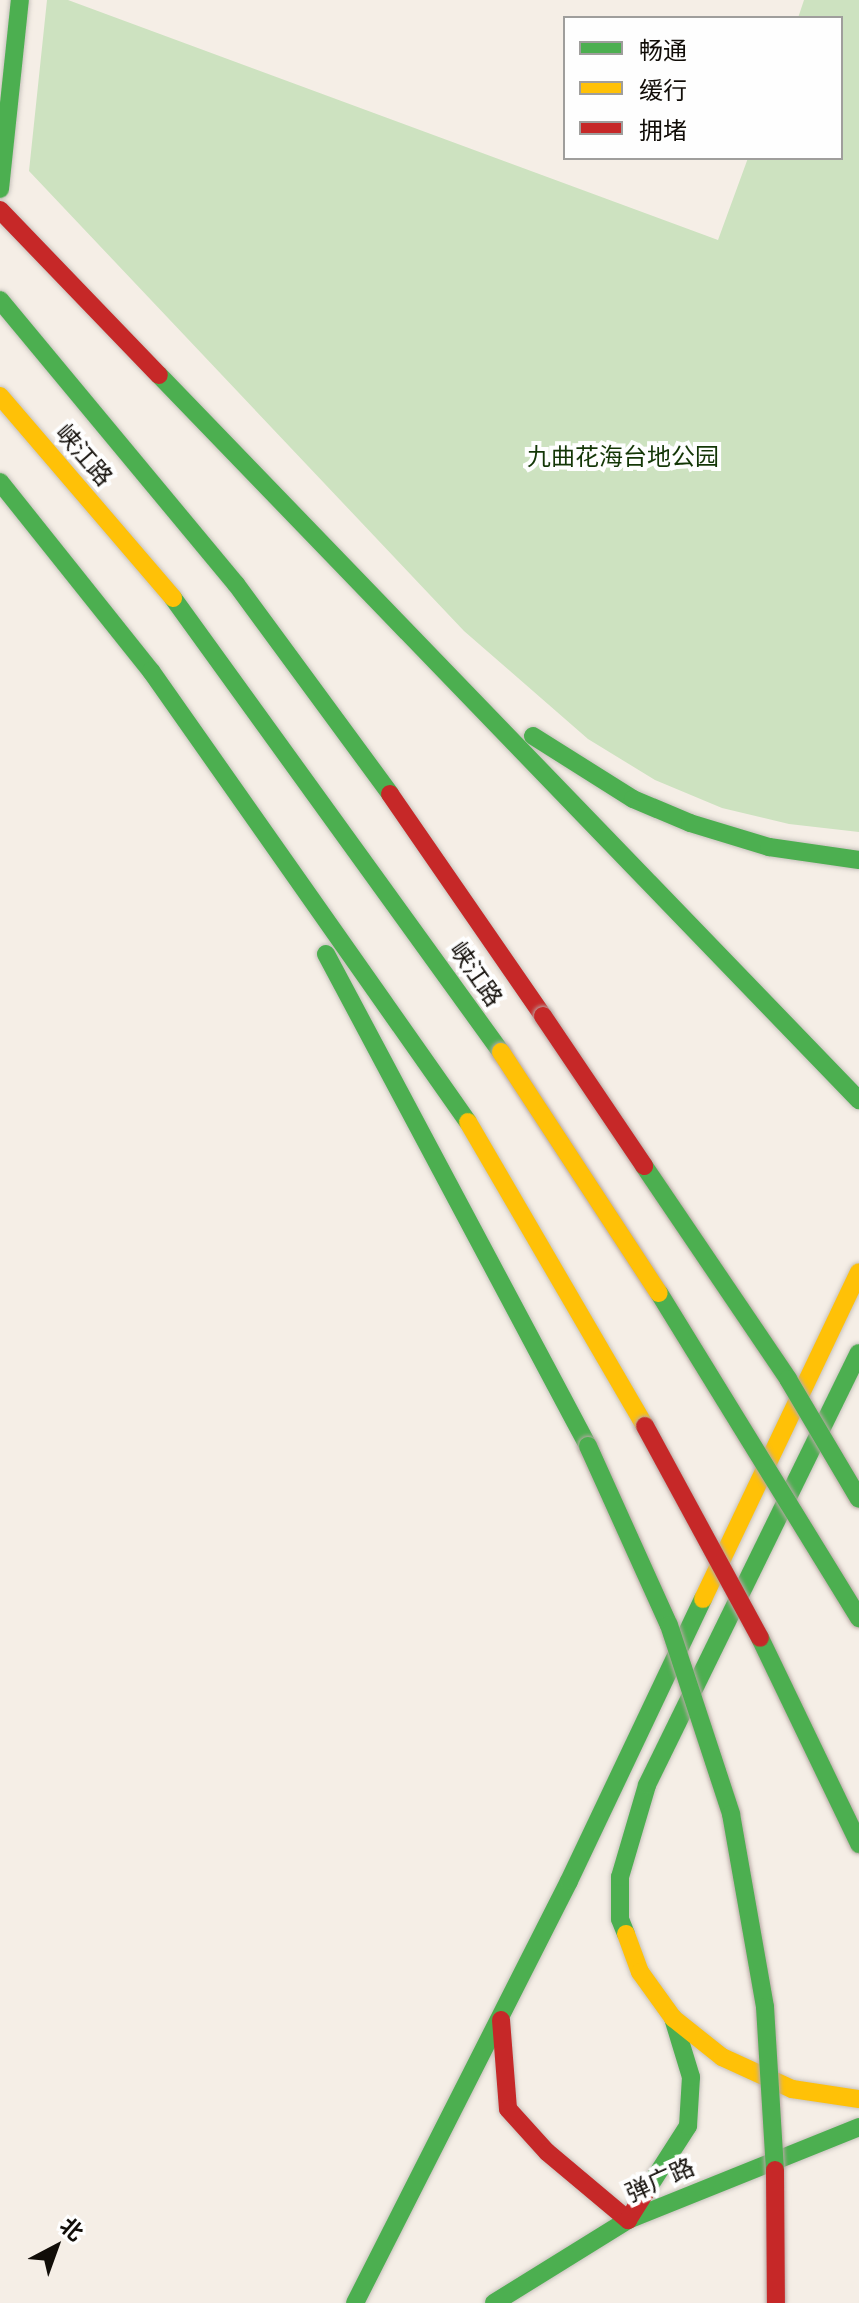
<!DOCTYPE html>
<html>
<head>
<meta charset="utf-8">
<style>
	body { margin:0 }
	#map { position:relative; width:859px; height:2303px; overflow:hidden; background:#f5eee6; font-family:"PT Sans Narrow","Noto Sans SC",sans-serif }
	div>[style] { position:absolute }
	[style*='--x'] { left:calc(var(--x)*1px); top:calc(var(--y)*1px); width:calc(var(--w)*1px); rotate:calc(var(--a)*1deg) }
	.green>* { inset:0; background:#cde2c0 }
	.roads { filter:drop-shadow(0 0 2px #c7c2bc) drop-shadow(0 0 2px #c7c2bc) }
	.fast>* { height:18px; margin:-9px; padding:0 9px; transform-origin:9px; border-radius:9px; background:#4caf50 }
	.slow>* { height:18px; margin:-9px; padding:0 9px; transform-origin:9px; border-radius:9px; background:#ffc107 }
	.jam>* { height:18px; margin:-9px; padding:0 9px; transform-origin:9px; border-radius:9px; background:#c62828 }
	.bridges { filter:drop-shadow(0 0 2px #b8a9a5) drop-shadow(0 0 2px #b8a9a5) }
	.fast-bridge>* { height:18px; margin:-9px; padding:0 9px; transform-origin:9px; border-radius:9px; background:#4caf50 }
	.slow-bridge>* { height:18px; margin:-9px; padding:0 9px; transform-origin:9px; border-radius:9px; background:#ffc107 }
	.jam-bridge>* { height:18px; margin:-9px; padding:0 9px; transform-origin:9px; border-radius:9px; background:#c62828 }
	span { translate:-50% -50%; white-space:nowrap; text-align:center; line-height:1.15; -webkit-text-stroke:8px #fefefe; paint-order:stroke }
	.street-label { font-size:24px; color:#110d08 }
	.park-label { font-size:24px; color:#133606 }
	.legend { position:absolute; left:563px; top:16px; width:280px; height:144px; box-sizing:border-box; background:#fefefe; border:2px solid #9f9e9c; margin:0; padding:10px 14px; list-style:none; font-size:24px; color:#110d08 }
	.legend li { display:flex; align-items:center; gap:16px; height:40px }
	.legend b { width:40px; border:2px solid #9f9e9c }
	.north { position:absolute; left:16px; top:2207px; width:80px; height:80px; -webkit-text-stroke:6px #fefefe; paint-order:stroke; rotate:41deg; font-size:22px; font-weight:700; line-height:32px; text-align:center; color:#110d08 }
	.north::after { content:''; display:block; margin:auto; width:28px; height:36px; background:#110d08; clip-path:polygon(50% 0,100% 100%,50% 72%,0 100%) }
</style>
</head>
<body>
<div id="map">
	<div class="green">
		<div style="clip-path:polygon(47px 0,68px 0,718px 240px,748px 158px,841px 158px,841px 18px,798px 18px,804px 0,859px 0,859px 832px,789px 824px,722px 808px,655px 780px,588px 739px,464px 631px,29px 171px)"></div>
	</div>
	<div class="roads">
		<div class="fast">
			<div style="--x:0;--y:189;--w:190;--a:-84"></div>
			<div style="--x:0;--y:300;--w:369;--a:50.3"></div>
			<div style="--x:236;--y:584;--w:260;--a:53.7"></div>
			<div style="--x:159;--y:375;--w:1008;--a:46.01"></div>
			<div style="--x:0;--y:482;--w:242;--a:51.4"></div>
			<div style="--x:151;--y:671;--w:551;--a:54.9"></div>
			<div style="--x:173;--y:598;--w:560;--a:54.15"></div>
			<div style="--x:533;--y:736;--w:118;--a:32.2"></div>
			<div style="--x:633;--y:799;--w:62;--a:22.8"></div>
			<div style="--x:690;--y:823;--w:83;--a:16.9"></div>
			<div style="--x:769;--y:847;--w:91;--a:8.2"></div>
			<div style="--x:326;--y:954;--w:557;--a:61.96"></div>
			<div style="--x:626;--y:1934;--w:16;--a:-112"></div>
			<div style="--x:620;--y:1919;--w:42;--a:-90"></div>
			<div style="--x:620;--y:1877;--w:96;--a:-73.6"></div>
			<div style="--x:647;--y:1785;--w:481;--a:-63.9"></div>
			<div style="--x:645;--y:2193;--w:80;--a:-57.3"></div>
			<div style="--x:688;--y:2126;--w:49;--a:-86.5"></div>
			<div style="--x:691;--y:2077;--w:62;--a:-107"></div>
			<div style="--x:355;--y:2303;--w:473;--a:-63.1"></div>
			<div style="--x:569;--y:1881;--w:312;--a:-64.6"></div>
			<div style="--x:494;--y:2303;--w:158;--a:-31.8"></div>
			<div style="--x:628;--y:2220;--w:249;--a:-21.9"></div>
		</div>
		<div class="slow">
			<div style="--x:0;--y:396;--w:266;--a:49.4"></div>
			<div style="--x:468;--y:1122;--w:352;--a:59.8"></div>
			<div style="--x:703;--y:1599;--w:362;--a:-64.5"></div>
			<div style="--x:626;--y:1934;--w:40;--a:69.8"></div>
			<div style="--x:640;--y:1972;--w:57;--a:54.3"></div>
			<div style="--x:673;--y:2018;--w:63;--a:38.5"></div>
			<div style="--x:722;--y:2057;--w:77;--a:24.6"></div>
			<div style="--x:792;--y:2089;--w:68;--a:8.5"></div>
		</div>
		<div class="jam">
			<div style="--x:0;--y:210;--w:229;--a:46.1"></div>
			<div style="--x:390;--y:794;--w:270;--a:55.4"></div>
			<div style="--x:501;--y:2020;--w:89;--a:85.5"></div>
			<div style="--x:508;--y:2109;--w:58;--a:47.8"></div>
			<div style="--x:547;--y:2152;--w:106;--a:40"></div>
			<div style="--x:628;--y:2220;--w:32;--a:-58"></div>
		</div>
	</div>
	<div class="bridges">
		<div class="fast-bridge">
			<div style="--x:644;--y:1166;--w:257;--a:55.9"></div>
			<div style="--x:788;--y:1379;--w:139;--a:59.4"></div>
			<div style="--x:659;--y:1293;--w:382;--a:58.4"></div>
			<div style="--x:588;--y:1446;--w:196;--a:65.7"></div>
			<div style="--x:669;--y:1625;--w:199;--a:71.8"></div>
			<div style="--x:731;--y:1814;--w:196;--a:80"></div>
			<div style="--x:765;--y:2007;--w:163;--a:86.5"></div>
			<div style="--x:760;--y:1638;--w:229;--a:64.3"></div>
		</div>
		<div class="slow-bridge">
			<div style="--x:501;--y:1052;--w:288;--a:56.8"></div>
		</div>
		<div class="jam-bridge">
			<div style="--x:543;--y:1016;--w:181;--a:56"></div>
			<div style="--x:645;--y:1426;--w:241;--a:61.5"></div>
			<div style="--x:775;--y:2170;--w:133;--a:89.6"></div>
		</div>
	</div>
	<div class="street-label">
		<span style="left:84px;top:455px;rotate:49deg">峡江路</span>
		<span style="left:476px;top:974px;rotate:55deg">峡江路</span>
		<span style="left:660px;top:2180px;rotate:-24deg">弹广路</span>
	</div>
	<div class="park-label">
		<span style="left:623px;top:457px">九曲花海台地公园</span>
	</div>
	<ul class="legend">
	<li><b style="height:10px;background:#4caf50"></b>畅通</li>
	<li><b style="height:10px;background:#ffc107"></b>缓行</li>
	<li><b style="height:10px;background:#c62828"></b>拥堵</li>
	</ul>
	<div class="north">北</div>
</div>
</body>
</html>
